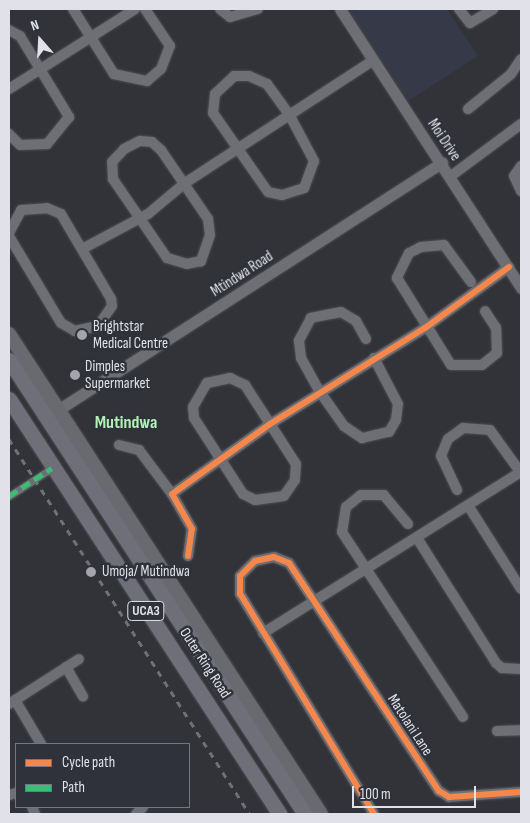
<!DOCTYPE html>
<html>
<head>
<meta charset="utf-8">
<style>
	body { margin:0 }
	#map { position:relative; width:530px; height:823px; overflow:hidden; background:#323338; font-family:"Sofia Sans Condensed",sans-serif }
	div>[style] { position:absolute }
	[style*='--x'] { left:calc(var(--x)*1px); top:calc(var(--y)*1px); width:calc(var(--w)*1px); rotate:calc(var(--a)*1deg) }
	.built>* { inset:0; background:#363a48 }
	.roads { filter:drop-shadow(0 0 1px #4e4f54) drop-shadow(0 0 1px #4e4f54) }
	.pedestrian>* { height:7px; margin:-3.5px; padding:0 3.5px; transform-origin:3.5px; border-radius:3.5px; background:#6e6f74 }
	.minor>* { height:10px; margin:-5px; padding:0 5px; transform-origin:5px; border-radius:5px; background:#6e6f74 }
	.tertiary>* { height:11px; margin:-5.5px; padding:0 5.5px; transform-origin:5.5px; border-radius:5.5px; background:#6e6f74 }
	.secondary>* { height:14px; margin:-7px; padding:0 7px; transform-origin:7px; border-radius:7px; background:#696a70 }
	.primary>* { height:15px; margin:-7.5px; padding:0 7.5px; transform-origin:7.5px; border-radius:7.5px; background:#6e6f78 }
	.rail>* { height:2.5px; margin-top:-1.25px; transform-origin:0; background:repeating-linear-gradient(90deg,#707174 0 6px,transparent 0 12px) }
	.quiet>* { height:5px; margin-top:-2.5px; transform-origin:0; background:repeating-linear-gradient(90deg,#3abd76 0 10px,transparent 0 15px) }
	.cycleway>* { height:6px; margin:-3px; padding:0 3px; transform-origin:3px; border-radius:3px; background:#f5874c }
	.dots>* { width:14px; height:14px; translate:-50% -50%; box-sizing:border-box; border:2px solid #2f313b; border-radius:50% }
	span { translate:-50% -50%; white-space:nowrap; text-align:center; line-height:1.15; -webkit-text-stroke:5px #2f313b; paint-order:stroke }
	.shield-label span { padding:1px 4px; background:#2f313b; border:1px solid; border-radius:4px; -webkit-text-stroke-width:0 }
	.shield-label { font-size:14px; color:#e1e2e9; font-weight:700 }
	.street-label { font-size:15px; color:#e1e2e9 }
	.poi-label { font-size:15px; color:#e1e2e9 }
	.left { translate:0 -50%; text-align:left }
	.quarter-label { font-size:18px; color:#b3f1b8; font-weight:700 }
	.frame { position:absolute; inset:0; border:10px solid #e1e2e9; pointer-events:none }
	.legend { position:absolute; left:15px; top:743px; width:175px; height:65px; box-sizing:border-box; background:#2f313b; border:1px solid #767881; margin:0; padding:6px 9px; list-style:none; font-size:15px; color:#e1e2e9 }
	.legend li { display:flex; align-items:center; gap:10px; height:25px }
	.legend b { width:25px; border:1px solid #767881 }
	.north { position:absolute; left:15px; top:15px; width:50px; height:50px; -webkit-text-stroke:4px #2f313b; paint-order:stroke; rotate:341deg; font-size:14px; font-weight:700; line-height:20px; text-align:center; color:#e1e2e9 }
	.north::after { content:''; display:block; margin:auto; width:18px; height:22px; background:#e1e2e9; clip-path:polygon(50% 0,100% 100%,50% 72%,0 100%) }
	.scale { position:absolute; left:352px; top:786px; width:124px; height:22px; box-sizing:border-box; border:2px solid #e1e2e9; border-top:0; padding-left:6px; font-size:15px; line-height:18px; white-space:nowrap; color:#e1e2e9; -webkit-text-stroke:4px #2f313b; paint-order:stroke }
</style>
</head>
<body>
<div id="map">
	<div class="built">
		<div style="clip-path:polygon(447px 9px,478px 56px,408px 101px,347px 9px)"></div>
	</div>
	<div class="roads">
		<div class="pedestrian">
			<div style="--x:9;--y:496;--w:51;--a:-33.1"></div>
		</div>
		<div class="minor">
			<div style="--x:73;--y:9;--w:77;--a:57.8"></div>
			<div style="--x:114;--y:74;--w:34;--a:12"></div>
			<div style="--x:147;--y:81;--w:18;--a:-41"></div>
			<div style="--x:161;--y:69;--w:25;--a:-69"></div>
			<div style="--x:170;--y:46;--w:45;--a:-124"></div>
			<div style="--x:220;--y:9;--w:13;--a:39"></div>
			<div style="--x:230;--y:17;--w:29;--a:-16"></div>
			<div style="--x:459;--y:9;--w:18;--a:52"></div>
			<div style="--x:470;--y:23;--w:27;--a:-31"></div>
			<div style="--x:9;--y:30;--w:13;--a:29"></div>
			<div style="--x:20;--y:36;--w:95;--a:58.8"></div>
			<div style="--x:69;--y:117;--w:35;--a:129"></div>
			<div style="--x:47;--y:144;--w:27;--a:178"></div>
			<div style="--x:20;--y:145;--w:16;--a:-135"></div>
			<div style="--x:234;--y:76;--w:15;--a:0"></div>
			<div style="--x:249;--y:76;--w:20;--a:24"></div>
			<div style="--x:267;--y:84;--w:39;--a:54"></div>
			<div style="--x:290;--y:116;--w:51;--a:61.9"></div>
			<div style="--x:314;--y:161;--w:29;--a:110"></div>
			<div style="--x:304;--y:188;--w:23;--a:162"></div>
			<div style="--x:282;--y:195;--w:14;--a:-168"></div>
			<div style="--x:268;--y:192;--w:96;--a:-124.8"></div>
			<div style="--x:213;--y:113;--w:19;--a:-84"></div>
			<div style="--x:215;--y:94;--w:26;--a:-43"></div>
			<div style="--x:9;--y:89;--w:149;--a:-32.4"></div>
			<div style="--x:468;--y:109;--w:55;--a:-39.1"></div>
			<div style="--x:511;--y:74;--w:18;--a:-56"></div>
			<div style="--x:140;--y:141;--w:12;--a:5"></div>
			<div style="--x:152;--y:142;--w:12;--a:42"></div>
			<div style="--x:161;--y:150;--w:83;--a:55.7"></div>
			<div style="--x:208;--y:219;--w:16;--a:83"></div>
			<div style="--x:210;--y:235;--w:28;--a:109"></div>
			<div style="--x:201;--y:261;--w:14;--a:168"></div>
			<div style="--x:187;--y:264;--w:21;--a:-163"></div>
			<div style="--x:167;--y:258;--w:96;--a:-124.4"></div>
			<div style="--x:113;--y:179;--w:17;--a:-93"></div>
			<div style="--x:112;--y:162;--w:18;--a:-47"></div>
			<div style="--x:124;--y:149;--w:18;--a:-27"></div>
			<div style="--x:521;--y:166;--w:12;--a:125"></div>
			<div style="--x:514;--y:176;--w:17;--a:65"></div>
			<div style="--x:451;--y:176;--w:87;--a:-36.6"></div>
			<div style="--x:9;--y:233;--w:26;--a:-62"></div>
			<div style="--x:21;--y:210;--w:26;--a:-4"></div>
			<div style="--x:47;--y:208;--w:15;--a:23"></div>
			<div style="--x:61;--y:214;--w:99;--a:59.5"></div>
			<div style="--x:111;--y:299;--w:7;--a:82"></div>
			<div style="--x:112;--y:306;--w:24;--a:125"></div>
			<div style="--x:98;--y:326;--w:24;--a:168"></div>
			<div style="--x:75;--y:331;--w:16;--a:-150"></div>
			<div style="--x:61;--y:323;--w:101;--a:-120.9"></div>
			<div style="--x:84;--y:248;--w:72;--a:-28"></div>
			<div style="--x:148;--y:214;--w:48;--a:-40"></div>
			<div style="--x:185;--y:183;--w:223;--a:-33.1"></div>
			<div style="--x:471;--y:282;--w:46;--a:-126.1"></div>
			<div style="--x:444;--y:245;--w:23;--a:175"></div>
			<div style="--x:421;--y:247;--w:13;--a:153"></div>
			<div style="--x:409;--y:253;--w:28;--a:116"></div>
			<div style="--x:397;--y:278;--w:102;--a:58.2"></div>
			<div style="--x:451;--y:365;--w:31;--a:0"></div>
			<div style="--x:482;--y:365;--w:19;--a:-39"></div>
			<div style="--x:497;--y:353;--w:25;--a:-92"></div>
			<div style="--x:496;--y:328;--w:20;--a:-123"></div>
			<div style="--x:366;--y:339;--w:21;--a:-119"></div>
			<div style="--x:356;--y:321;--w:17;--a:-149"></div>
			<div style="--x:341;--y:312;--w:31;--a:169"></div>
			<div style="--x:311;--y:318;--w:26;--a:118"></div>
			<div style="--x:299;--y:341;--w:17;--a:83"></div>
			<div style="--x:301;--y:358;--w:39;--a:61"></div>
			<div style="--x:320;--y:392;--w:42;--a:54.8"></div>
			<div style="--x:344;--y:426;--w:22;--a:34"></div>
			<div style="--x:362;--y:438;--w:28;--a:-13"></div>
			<div style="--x:389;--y:432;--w:14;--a:-60"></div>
			<div style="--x:396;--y:420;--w:16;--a:-83"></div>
			<div style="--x:398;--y:404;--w:52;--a:-117.6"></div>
			<div style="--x:230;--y:378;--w:17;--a:25"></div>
			<div style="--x:245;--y:385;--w:94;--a:57.2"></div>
			<div style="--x:296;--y:464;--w:16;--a:94"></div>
			<div style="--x:295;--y:480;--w:19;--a:125"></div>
			<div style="--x:284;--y:496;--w:29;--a:172"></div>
			<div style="--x:255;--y:500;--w:13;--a:-153"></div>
			<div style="--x:243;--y:494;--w:90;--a:-122.8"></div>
			<div style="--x:194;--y:418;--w:11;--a:-95"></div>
			<div style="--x:193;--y:407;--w:28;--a:-60"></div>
			<div style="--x:207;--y:383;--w:24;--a:-12"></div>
			<div style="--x:119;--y:445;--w:21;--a:14"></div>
			<div style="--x:139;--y:450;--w:55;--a:53.1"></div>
			<div style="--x:457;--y:490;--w:38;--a:-115"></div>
			<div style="--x:441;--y:456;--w:18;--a:-68"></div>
			<div style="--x:448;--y:439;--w:19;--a:-36"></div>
			<div style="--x:463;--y:428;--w:27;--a:4"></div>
			<div style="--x:490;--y:430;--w:53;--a:54.2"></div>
			<div style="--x:469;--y:507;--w:97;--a:57.6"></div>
			<div style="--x:408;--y:524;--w:38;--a:-130"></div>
			<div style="--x:384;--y:495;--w:23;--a:180"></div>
			<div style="--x:361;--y:495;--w:19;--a:141"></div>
			<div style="--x:346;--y:507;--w:25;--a:99"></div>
			<div style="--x:342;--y:532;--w:221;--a:56.8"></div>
			<div style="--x:417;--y:538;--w:148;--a:57.7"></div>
			<div style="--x:496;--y:663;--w:8;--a:40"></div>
			<div style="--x:502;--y:668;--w:19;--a:3"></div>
			<div style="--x:188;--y:556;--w:27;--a:-82"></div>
			<div style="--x:192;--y:529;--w:40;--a:-119.7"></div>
			<div style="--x:172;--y:494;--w:120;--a:-35.5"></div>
			<div style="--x:270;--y:424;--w:182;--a:-31.8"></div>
			<div style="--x:425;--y:328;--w:104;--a:-36"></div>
			<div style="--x:263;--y:633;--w:304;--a:-32"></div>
			<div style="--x:66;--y:667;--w:34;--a:60"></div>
			<div style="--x:15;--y:700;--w:51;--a:59.4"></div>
			<div style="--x:9;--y:704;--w:83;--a:-32.7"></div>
			<div style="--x:497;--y:731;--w:24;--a:-2"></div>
			<div style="--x:9;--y:795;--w:7;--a:-16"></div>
			<div style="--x:32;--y:807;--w:8;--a:67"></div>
			<div style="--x:136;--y:814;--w:10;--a:-45"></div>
			<div style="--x:374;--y:814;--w:258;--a:-121.3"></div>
			<div style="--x:240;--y:594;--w:18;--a:-90"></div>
			<div style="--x:240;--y:576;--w:21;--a:-45"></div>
			<div style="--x:255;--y:561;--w:19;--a:-12"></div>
			<div style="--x:274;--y:557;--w:16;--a:22"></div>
			<div style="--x:289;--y:563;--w:273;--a:56.7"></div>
			<div style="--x:439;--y:791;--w:12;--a:31"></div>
			<div style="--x:449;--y:797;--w:72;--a:-4"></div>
		</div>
		<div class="tertiary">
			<div style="--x:340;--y:9;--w:333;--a:57"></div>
			<div style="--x:58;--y:410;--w:457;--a:-32.8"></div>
		</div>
		<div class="secondary">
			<div style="--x:9;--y:334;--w:572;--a:56.98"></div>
		</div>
		<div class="primary">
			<div style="--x:9;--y:360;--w:542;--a:56.9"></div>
			<div style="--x:9;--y:399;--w:496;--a:56.9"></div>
		</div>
	</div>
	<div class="rail">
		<div style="--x:9;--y:439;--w:446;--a:57.3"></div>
	</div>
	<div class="quiet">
		<div style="--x:9;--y:496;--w:51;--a:-33.1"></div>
	</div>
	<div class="cycleway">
		<div style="--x:188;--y:556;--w:27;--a:-82"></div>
		<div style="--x:192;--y:529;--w:40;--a:-119.7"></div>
		<div style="--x:172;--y:494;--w:120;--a:-35.5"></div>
		<div style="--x:270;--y:424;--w:182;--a:-31.8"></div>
		<div style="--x:425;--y:328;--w:104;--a:-36"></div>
		<div style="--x:374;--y:814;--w:258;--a:-121.3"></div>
		<div style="--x:240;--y:594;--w:18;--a:-90"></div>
		<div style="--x:240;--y:576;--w:21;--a:-45"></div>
		<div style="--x:255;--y:561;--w:19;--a:-12"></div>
		<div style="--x:274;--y:557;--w:16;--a:22"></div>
		<div style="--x:289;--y:563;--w:273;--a:56.7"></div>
		<div style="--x:439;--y:791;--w:12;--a:31"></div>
		<div style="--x:449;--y:797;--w:72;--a:-4"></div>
	</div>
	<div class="dots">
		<div style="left:82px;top:335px;background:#a4a5ab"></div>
		<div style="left:75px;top:375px;background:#a4a5ab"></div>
		<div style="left:91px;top:572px;background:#a4a5ab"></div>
	</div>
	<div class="shield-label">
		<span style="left:146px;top:611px">UCA3</span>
	</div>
	<div class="street-label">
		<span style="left:444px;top:140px;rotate:56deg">Moi Drive</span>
		<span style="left:242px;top:274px;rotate:-33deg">Mtindwa Road</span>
		<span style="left:205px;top:663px;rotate:57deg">Outer Ring Road</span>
		<span style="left:410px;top:725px;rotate:57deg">Matolani Lane</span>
	</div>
	<div class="poi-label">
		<span class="left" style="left:93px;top:335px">Brightstar<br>Medical Centre</span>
		<span class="left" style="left:85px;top:375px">Dimples<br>Supermarket</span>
		<span class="left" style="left:102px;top:572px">Umoja/ Mutindwa</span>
	</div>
	<div class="quarter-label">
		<span style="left:126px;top:423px">Mutindwa</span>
	</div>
	<div class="frame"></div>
	<ul class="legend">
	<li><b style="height:6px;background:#f5874c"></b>Cycle path</li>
	<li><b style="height:6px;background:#3abd76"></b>Path</li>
	</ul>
	<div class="north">N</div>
	<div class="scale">100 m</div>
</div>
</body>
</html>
